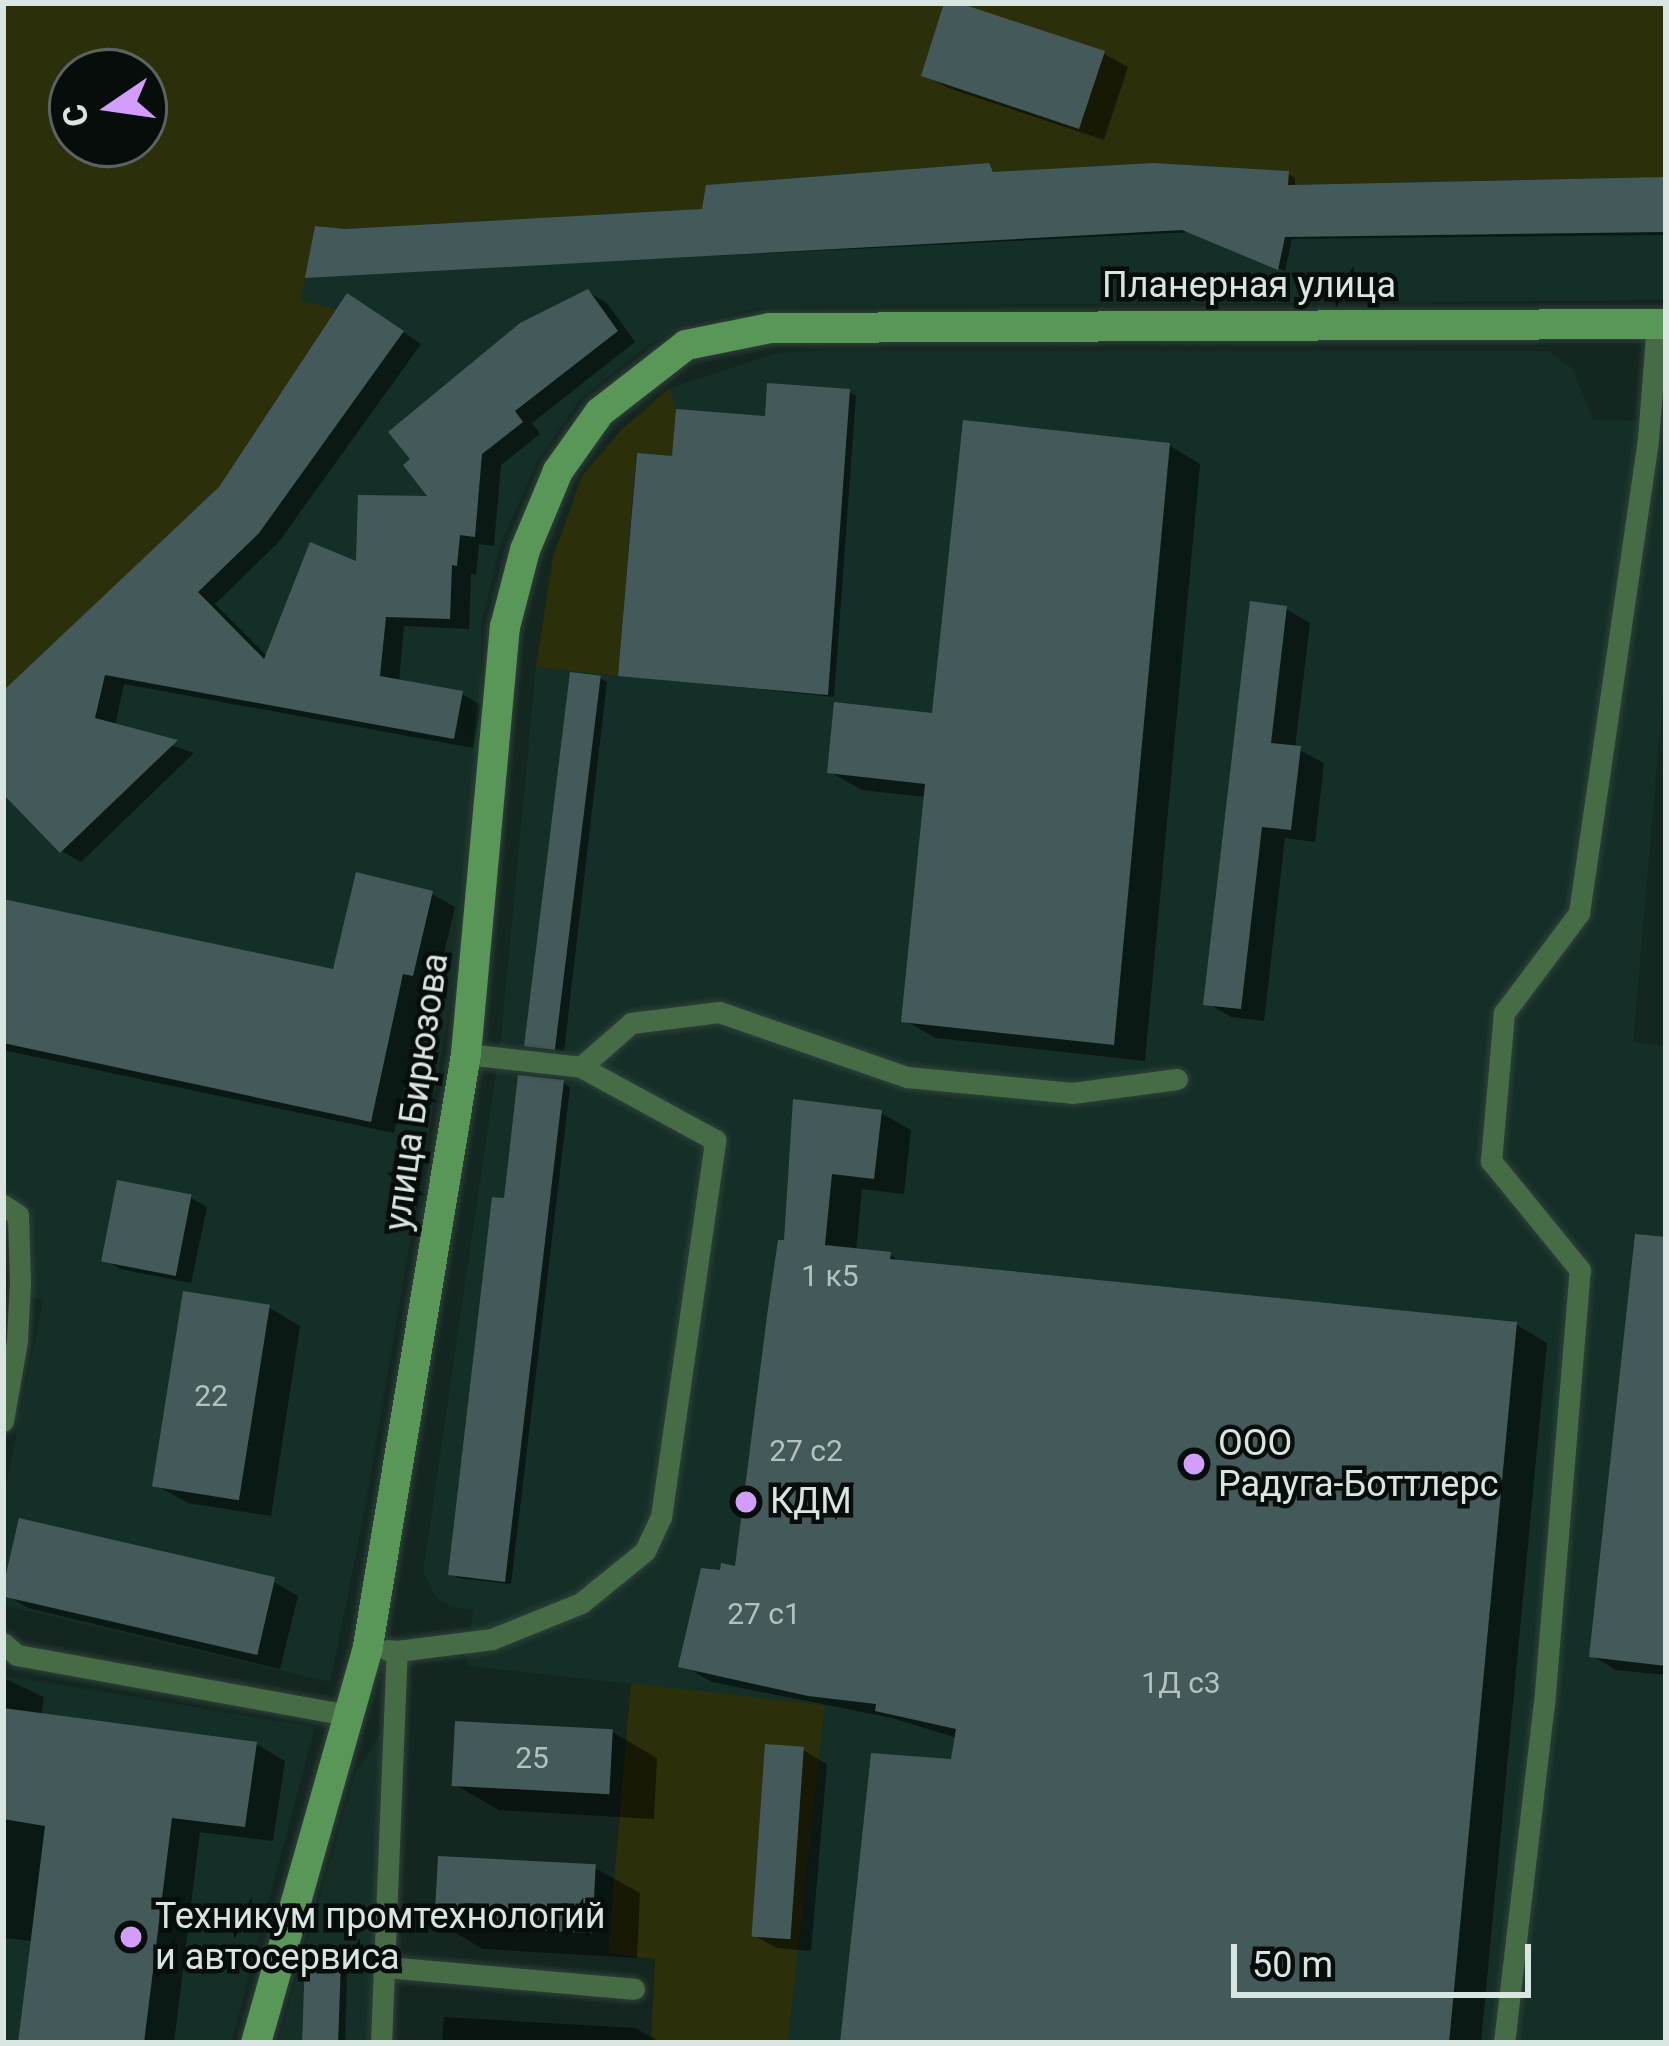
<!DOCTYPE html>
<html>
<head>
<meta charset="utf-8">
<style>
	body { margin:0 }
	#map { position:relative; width:1669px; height:2046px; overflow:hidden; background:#142620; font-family:Roboto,sans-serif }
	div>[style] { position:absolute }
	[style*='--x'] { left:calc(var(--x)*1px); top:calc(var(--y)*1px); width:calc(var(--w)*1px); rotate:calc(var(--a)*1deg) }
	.built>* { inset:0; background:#142f27 }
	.green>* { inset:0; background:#2b300b }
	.shadow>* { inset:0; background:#0007 }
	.building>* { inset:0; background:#445a5a; transform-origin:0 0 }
	.roads { filter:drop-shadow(0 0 3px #30413b) drop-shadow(0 0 3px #30413b) }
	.service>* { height:21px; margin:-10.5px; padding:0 10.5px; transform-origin:10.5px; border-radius:10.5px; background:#466c46 }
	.secondary>* { height:30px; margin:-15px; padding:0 15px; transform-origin:15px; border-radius:15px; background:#599758 }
	.dots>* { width:33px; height:33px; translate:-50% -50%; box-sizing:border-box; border:6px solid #060d0a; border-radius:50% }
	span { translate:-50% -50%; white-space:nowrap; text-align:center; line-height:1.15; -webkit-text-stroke:9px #060d0a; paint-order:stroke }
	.number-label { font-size:30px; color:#b4c2be }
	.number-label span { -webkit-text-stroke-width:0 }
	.street-label { font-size:36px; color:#d9e5e0 }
	.poi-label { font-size:36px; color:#d9e5e0 }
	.left { translate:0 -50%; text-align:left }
	.frame { position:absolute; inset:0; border:6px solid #d9e5e0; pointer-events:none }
	.north { position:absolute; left:48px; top:48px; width:120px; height:120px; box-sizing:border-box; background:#060d0a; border:3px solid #5a6360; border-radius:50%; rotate:257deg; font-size:33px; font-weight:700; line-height:48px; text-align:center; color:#d9e5e0 }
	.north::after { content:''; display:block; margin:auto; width:42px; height:54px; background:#d29dfd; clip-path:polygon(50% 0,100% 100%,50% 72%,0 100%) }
	.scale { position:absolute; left:1231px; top:1944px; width:300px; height:54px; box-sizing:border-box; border:6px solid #d9e5e0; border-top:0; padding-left:15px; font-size:36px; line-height:42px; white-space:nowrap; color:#d9e5e0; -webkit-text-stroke:9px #060d0a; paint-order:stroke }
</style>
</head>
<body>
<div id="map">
	<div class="built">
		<div style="clip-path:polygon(989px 163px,1289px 171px,1289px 185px,1666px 177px,1666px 300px,765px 307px,681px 325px,643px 349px,581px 398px,537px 462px,500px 546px,481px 626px,481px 725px,452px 992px,363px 1520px,330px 1682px,3px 1605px,3px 1502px,43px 1300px,6px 1288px,3px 1321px,3px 691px,336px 310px,301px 302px,315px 226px,345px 229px,701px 209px,706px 185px)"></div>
		<div style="clip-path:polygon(832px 350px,1548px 351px,1573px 369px,1593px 420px,1666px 421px,1666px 661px,1633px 1042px,1666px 1046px,1666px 2043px,788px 2043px,825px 1705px,466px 1666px,473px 1610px,450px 1606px,436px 1597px,423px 1572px,501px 1038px,536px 667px,618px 676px,637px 453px,676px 409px,670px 388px,777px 353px)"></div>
		<div style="clip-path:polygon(3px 1675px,315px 1727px,231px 2043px,3px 2043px)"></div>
		<div style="clip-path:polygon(389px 1722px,372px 2043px,278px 2043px,355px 1774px)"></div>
	</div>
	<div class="green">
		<div style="clip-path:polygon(evenodd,3px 3px,1666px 3px,1666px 177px,1288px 185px,1288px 171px,1153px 163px,993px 172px,988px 163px,707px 185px,702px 209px,345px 229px,316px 226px,301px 301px,337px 309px,219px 487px,3px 691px,3px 3px,72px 72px,144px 72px,144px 144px,72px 144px,72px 72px)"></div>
		<div style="clip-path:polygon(670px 388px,676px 409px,672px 456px,636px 454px,618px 676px,536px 667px,553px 557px,582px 476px,621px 430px)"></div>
		<div style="clip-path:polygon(631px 1683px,825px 1705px,788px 2043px,651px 2043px,655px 1959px,608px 1953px)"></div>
	</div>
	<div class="shadow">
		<div style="clip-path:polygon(947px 3px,1104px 54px,1128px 67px,1104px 140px,948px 88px,924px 75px)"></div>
		<div style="clip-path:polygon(988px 166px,997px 175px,1288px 174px,1295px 178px,1295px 188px,1666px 180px,1666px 235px,1292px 239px,1285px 271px,1192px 232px,309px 276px,345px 232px,704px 212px)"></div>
		<div style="clip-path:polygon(588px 292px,607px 303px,635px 342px,532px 423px,540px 434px,501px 465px,494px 546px,479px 544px,476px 575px,471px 574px,469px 629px,404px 626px,399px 682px,462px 694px,481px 705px,473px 748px,124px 684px,115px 726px,194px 753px,81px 862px,62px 851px,3px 792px,3px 695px,222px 489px,367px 308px,421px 344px,278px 543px,215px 604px,268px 657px,433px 500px)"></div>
		<div style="clip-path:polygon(849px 392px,856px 396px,834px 697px,621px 675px,767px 420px)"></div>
		<div style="clip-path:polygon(1169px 445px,1200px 464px,1145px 1061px,936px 1038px,904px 1020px,927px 797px,862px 790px,830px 772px,935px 716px)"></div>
		<div style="clip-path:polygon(1286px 609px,1310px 623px,1295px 748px,1324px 763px,1315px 842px,1285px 838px,1264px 1021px,1231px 1017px,1207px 1003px)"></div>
		<div style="clip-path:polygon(600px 678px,607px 682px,564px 1051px,536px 1048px,529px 1044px)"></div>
		<div style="clip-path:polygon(432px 894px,455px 907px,436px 987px,426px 985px,394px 1133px,3px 1050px,3px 902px,335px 973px)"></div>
		<div style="clip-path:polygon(563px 1083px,570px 1087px,511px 1584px,458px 1578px,451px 1574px,506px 1202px)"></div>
		<div style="clip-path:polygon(796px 1103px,881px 1113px,911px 1130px,904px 1194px,862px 1189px,856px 1251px,890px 1255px,905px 1264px,1517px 1325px,1547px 1343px,1481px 2043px,843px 2043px,954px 1762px,957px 1738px,892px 1718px,712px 1682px,682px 1665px,723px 1574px,737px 1570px,787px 1244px)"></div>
		<div style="clip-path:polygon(191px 1198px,207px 1207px,191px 1283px,120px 1269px,105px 1260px)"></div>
		<div style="clip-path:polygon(3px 1227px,22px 1237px,22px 1258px,6px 1325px,12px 1328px,3px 1369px)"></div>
		<div style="clip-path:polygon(1666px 1240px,1666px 1675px,1616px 1670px,1593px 1656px)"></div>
		<div style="clip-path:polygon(268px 1307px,300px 1326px,271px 1516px,188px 1503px,156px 1485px)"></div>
		<div style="clip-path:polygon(21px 1522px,274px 1582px,298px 1596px,280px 1669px,28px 1608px,4px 1594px)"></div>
		<div style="clip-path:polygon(3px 1678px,44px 1697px,41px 1716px,256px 1744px,285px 1761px,273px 1841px,200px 1832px,174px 2043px,21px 2043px,34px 1941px,3px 1938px)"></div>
		<div style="clip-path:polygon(612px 1732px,657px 1758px,654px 1819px,499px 1810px,454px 1784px)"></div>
		<div style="clip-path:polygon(803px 1750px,827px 1764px,811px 1951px,777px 1948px,753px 1935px)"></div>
		<div style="clip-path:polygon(595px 1868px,640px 1893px,637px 1958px,483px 1949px,438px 1923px)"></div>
		<div style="clip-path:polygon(340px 1963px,347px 1967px,345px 2043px,305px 2043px)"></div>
		<div style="clip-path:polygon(444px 2017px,635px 2028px,662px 2043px,442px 2043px)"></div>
	</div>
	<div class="building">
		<div style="clip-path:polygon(944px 3px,959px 3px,1105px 51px,1079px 129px,921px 76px)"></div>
		<div style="clip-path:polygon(989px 163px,993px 172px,1153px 163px,1289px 171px,1288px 185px,1666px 177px,1666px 232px,1285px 237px,1278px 270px,1182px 230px,305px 278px,315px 226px,345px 229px,702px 209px,706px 185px)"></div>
		<div style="clip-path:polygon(588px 289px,618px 331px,515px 411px,523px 422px,482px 454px,475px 537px,460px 535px,457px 566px,452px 565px,450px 619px,386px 617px,380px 676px,463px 691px,454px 739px,105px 675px,95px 718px,178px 740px,60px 853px,3px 794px,3px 691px,219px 487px,347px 293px,404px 331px,259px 533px,198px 592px,264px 659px,310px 542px,356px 561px,358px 495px,427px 496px,403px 465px,410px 459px,388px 432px,520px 323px)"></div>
		<div style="clip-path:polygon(767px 383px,850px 389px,828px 695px,618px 676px,637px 453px,672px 456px,676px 409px,765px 416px)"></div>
		<div style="clip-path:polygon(963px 420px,1170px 443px,1114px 1045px,901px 1022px,925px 784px,827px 773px,834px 702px,932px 713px)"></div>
		<div style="clip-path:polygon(1250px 601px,1287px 606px,1271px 743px,1301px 746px,1291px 830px,1262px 827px,1241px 1009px,1203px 1005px)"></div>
		<div style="left:570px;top:672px;width:31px;height:377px;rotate:7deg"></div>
		<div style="clip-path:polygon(356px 872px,433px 891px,413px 976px,403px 974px,371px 1122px,3px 1043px,3px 899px,333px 969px)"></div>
		<div style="clip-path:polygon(518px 1075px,564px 1080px,505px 1582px,448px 1575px,492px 1197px,504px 1198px)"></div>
		<div style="clip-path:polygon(793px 1099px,882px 1110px,874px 1179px,832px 1174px,825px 1245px,891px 1252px,890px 1259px,1517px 1322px,1449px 2043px,840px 2043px,871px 1753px,951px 1759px,956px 1729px,875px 1711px,876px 1704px,808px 1696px,678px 1667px,701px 1568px,720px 1570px,721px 1563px,735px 1566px,767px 1316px,778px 1240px,784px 1240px)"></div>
		<div style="left:117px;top:1180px;width:76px;height:83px;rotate:11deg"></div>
		<div style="clip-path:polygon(1635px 1234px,1666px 1237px,1666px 1666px,1589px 1657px)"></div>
		<div style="left:183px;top:1291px;width:88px;height:198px;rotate:9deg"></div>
		<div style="left:19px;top:1518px;width:263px;height:80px;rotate:13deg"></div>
		<div style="clip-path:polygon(3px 1708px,257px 1742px,245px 1827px,172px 1818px,144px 2043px,18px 2043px,45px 1826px,3px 1819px)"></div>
		<div style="left:455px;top:1721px;width:158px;height:65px;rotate:3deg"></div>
		<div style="left:765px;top:1744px;width:39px;height:193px;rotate:4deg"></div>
		<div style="left:438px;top:1856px;width:158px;height:69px;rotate:3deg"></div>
		<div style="left:305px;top:1959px;width:36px;height:84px;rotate:2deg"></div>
	</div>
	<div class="roads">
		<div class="service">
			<div style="--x:466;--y:1054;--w:116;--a:6.4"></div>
			<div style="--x:581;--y:1067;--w:67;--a:-41.3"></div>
			<div style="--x:631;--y:1023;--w:89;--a:-7.1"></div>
			<div style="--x:719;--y:1012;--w:199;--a:19.1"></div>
			<div style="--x:907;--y:1077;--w:166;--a:5.5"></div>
			<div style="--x:1072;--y:1093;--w:106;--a:-7.6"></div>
			<div style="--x:3;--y:1205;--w:18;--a:34"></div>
			<div style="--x:18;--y:1215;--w:68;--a:88.3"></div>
			<div style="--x:20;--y:1283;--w:58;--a:93"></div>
			<div style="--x:17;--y:1341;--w:81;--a:99.9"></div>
			<div style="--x:3;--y:1643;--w:18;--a:41"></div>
			<div style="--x:17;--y:1655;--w:336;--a:10.3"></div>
			<div style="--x:397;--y:1651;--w:96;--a:-7.2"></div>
			<div style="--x:492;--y:1639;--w:96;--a:-22"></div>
			<div style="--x:581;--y:1603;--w:82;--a:-39.1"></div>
			<div style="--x:645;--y:1551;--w:38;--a:-65"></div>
			<div style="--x:661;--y:1517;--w:381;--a:-81.8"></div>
			<div style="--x:715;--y:1140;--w:153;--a:-151.4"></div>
			<div style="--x:385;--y:1967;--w:250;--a:5"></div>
			<div style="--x:381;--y:2043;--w:392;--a:-87.7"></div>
			<div style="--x:397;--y:1651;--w:9;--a:-174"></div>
			<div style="--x:1504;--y:2043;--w:340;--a:-83.3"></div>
			<div style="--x:1544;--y:1705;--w:436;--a:-85.3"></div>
			<div style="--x:1580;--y:1270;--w:141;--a:-129.2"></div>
			<div style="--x:1491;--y:1161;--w:149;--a:-85"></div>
			<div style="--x:1504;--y:1013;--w:125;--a:-53.1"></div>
			<div style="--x:1579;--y:913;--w:479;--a:-81.7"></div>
			<div style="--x:1648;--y:439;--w:115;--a:-85.5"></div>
		</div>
		<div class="secondary">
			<div style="--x:256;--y:2043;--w:412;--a:-74.2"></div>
			<div style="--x:368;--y:1646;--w:600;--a:-80.6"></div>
			<div style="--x:466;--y:1054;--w:429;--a:-84.8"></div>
			<div style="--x:505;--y:627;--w:80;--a:-75.4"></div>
			<div style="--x:525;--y:550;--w:86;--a:-67.3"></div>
			<div style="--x:558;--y:471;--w:72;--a:-54.6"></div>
			<div style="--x:600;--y:412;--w:109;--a:-37.9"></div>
			<div style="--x:686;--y:345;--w:86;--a:-11.4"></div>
			<div style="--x:770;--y:328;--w:896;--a:-0.26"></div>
		</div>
	</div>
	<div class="dots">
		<div style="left:1194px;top:1464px;background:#d29dfd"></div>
		<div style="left:746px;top:1502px;background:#d29dfd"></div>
		<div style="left:131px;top:1937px;background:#d29dfd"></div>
	</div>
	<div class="number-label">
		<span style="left:830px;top:1276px">1 к5</span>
		<span style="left:211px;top:1396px">22</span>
		<span style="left:806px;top:1451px">27 с2</span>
		<span style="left:764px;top:1614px">27 с1</span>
		<span style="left:1181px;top:1683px">1Д с3</span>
		<span style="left:532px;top:1758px">25</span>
	</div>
	<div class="street-label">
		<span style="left:1249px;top:286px">Планерная улица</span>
		<span style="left:417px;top:1092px;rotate:-82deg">улица Бирюзова</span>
	</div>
	<div class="poi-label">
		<span class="left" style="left:1218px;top:1464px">ООО<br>Радуга-Боттлерс</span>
		<span class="left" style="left:770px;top:1502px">КДМ</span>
		<span class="left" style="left:155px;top:1937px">Техникум промтехнологий<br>и автосервиса</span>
	</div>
	<div class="frame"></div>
	<div class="north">С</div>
	<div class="scale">50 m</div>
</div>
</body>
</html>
